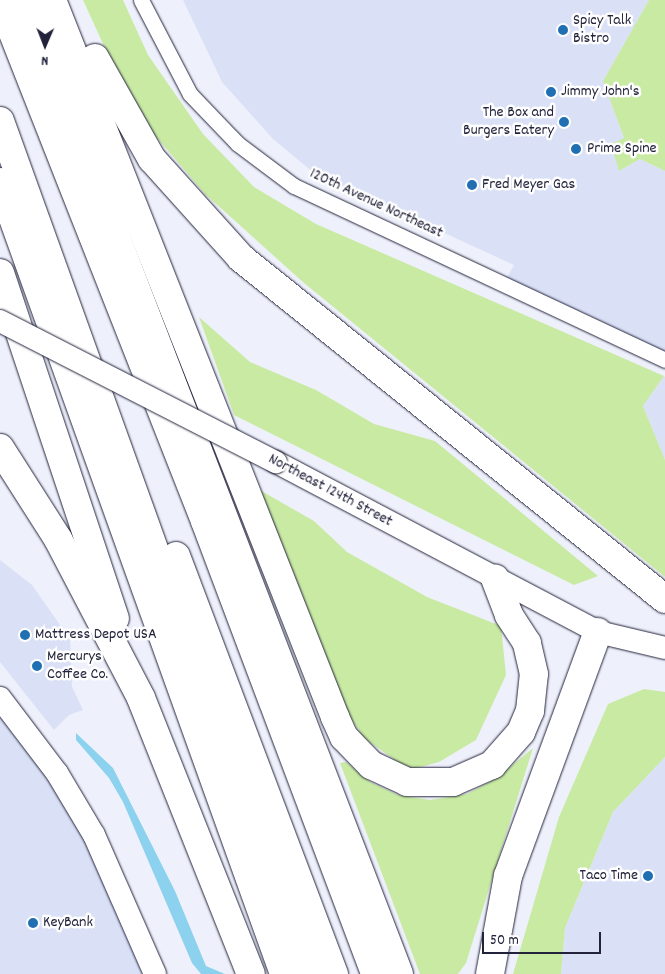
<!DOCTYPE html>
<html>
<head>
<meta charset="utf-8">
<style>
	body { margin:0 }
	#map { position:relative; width:665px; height:974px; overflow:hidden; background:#eef1fb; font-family:Dekko,sans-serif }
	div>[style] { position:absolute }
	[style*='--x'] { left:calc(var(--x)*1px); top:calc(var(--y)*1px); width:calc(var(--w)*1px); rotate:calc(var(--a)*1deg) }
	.built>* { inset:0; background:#dae1f6 }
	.green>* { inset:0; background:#c9eaa3 }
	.water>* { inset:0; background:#8cd2ee }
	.roads { filter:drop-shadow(0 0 1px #22223b) drop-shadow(0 0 1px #22223b) }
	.street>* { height:15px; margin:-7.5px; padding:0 7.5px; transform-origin:7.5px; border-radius:7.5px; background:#fff }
	.secondary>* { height:22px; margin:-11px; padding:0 11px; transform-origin:11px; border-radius:11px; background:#fff }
	.highway>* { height:28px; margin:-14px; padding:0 14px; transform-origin:14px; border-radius:14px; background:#fff }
	.bridges { filter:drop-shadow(0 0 1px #22223b) drop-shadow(0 0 1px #22223b) }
	.secondary-bridge>* { height:22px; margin:-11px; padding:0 11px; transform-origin:11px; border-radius:11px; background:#fff }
	.dots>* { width:14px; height:14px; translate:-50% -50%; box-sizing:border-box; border:2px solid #fff; border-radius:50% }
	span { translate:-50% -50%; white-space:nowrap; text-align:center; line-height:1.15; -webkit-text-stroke:5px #fff; paint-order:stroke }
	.poi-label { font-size:16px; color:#22223b }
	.left { translate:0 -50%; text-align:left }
	.right { translate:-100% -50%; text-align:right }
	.street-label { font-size:16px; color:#22223b }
	.north { position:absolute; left:20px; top:20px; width:50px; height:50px; -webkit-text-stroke:4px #fff; paint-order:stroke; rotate:181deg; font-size:14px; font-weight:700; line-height:20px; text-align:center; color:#22223b }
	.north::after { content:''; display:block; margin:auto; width:18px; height:22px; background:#22223b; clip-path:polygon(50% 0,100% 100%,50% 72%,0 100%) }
	.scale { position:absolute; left:482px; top:932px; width:119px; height:22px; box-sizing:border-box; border:2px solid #22223b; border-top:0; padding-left:6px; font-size:15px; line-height:18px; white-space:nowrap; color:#22223b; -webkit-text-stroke:4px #fff; paint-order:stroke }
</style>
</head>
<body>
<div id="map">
	<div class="built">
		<div style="clip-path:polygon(183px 0,649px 0,603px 81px,624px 138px,619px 171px,640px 159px,665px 171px,665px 360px,504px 283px,514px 265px,314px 173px,273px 139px,222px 82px)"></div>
		<div style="clip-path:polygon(664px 376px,665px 377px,665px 460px,643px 406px)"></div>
		<div style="clip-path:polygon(0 560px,32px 585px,70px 639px,72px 687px,83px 710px,69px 715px,54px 730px,0 662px)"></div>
		<div style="clip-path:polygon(0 698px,32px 738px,155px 974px,0 974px)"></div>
		<div style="clip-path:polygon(665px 757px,665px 974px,561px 974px,565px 928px,613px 812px)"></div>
	</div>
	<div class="green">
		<div style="clip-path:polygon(83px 0,123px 0,148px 55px,203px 134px,254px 187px,316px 224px,664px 376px,643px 406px,665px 460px,665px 577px,304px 283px,205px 194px,146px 125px,116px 72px)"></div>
		<div style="clip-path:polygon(649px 0,665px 0,665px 171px,640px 159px,619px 171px,611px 144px,624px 138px,603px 81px)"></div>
		<div style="clip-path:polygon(199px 317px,250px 362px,316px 390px,374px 424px,435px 441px,598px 576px,574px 585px,234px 415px)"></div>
		<div style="clip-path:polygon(258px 489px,314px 521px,347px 552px,427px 597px,501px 626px,506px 675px,476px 740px,439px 762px,409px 770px,364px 738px,343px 707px)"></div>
		<div style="clip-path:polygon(644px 689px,665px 692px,665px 757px,613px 812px,565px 928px,561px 974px,513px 974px,559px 817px,608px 704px)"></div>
		<div style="clip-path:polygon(533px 748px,466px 963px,458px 974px,420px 974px,340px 763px,346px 762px,370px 782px,398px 795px,430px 800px,467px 794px,497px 778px)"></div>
	</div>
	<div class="water">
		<div style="clip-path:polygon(76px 733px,113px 768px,175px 891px,206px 966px,225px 974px,201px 974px,192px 963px,123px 802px,109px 778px,76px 740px)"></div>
	</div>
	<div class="roads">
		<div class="street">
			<div style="--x:141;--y:0;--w:106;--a:62.5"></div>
			<div style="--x:190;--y:94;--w:69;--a:46.2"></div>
			<div style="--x:238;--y:144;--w:70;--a:36.9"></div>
			<div style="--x:294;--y:186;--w:410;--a:25.1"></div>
		</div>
		<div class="secondary">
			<div style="--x:276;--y:462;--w:364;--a:27.8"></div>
			<div style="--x:598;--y:632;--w:69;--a:13.4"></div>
			<div style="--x:0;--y:698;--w:94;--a:52.8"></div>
			<div style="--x:57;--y:773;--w:72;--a:59.2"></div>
			<div style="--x:94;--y:835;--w:152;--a:66.3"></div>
		</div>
		<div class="highway">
			<div style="--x:0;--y:0;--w:560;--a:68.52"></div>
			<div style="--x:205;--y:521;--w:484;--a:69.4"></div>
			<div style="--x:25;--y:0;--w:1043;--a:68.99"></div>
			<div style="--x:52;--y:0;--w:771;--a:68.46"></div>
			<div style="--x:335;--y:717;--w:22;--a:66"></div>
			<div style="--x:344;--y:737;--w:39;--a:46"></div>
			<div style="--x:371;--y:765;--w:40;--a:25"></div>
			<div style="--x:407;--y:782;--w:46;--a:0"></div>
			<div style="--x:453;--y:782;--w:43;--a:-23.6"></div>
			<div style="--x:492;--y:765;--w:44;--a:-48.7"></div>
			<div style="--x:521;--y:732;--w:23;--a:-67"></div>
			<div style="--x:530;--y:711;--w:37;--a:-84"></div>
			<div style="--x:534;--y:674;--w:32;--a:-103"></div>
			<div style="--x:527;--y:643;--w:33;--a:-123"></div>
			<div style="--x:509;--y:615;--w:39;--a:-111"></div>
			<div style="--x:95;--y:58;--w:116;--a:60.6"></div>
			<div style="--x:152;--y:159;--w:133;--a:48"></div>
			<div style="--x:241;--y:258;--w:544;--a:38.81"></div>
			<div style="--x:0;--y:121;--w:907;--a:70.21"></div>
			<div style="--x:0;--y:182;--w:841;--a:70.27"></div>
			<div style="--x:0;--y:273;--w:364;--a:71.6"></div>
			<div style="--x:0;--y:448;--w:108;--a:57.5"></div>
			<div style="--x:58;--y:539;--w:179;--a:62.4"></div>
			<div style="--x:141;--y:698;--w:297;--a:68.3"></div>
			<div style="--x:176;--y:556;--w:447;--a:69.3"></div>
			<div style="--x:490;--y:974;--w:100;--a:-79.6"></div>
			<div style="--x:508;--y:876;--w:260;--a:-69.8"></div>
		</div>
	</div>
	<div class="bridges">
		<div class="secondary-bridge">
			<div style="--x:0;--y:321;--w:310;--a:27.1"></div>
		</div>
	</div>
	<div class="dots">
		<div style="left:563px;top:30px;background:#1f6fb2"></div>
		<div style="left:551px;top:92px;background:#1f6fb2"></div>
		<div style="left:564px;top:122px;background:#1f6fb2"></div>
		<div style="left:576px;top:149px;background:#1f6fb2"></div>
		<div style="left:472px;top:185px;background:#1f6fb2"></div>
		<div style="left:25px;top:635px;background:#1f6fb2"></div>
		<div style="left:37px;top:666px;background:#1f6fb2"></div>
		<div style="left:648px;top:876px;background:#1f6fb2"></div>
		<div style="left:33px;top:923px;background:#1f6fb2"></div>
	</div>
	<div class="poi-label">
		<span class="left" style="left:573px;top:30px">Spicy Talk<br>Bistro</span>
		<span class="left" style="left:561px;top:92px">Jimmy John's</span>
		<span class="right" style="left:554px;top:122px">The Box and<br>Burgers Eatery</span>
		<span class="left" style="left:587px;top:149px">Prime Spine</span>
		<span class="left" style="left:482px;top:185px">Fred Meyer Gas</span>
		<span class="left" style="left:35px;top:635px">Mattress Depot USA</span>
		<span class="left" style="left:47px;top:666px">Mercurys<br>Coffee Co.</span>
		<span class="right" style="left:638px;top:876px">Taco Time</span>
		<span class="left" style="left:43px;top:923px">KeyBank</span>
	</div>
	<div class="street-label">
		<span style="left:376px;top:204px;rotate:25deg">120th Avenue Northeast</span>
		<span style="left:330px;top:491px;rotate:28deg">Northeast 124th Street</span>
	</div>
	<div class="north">N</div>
	<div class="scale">50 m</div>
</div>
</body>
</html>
